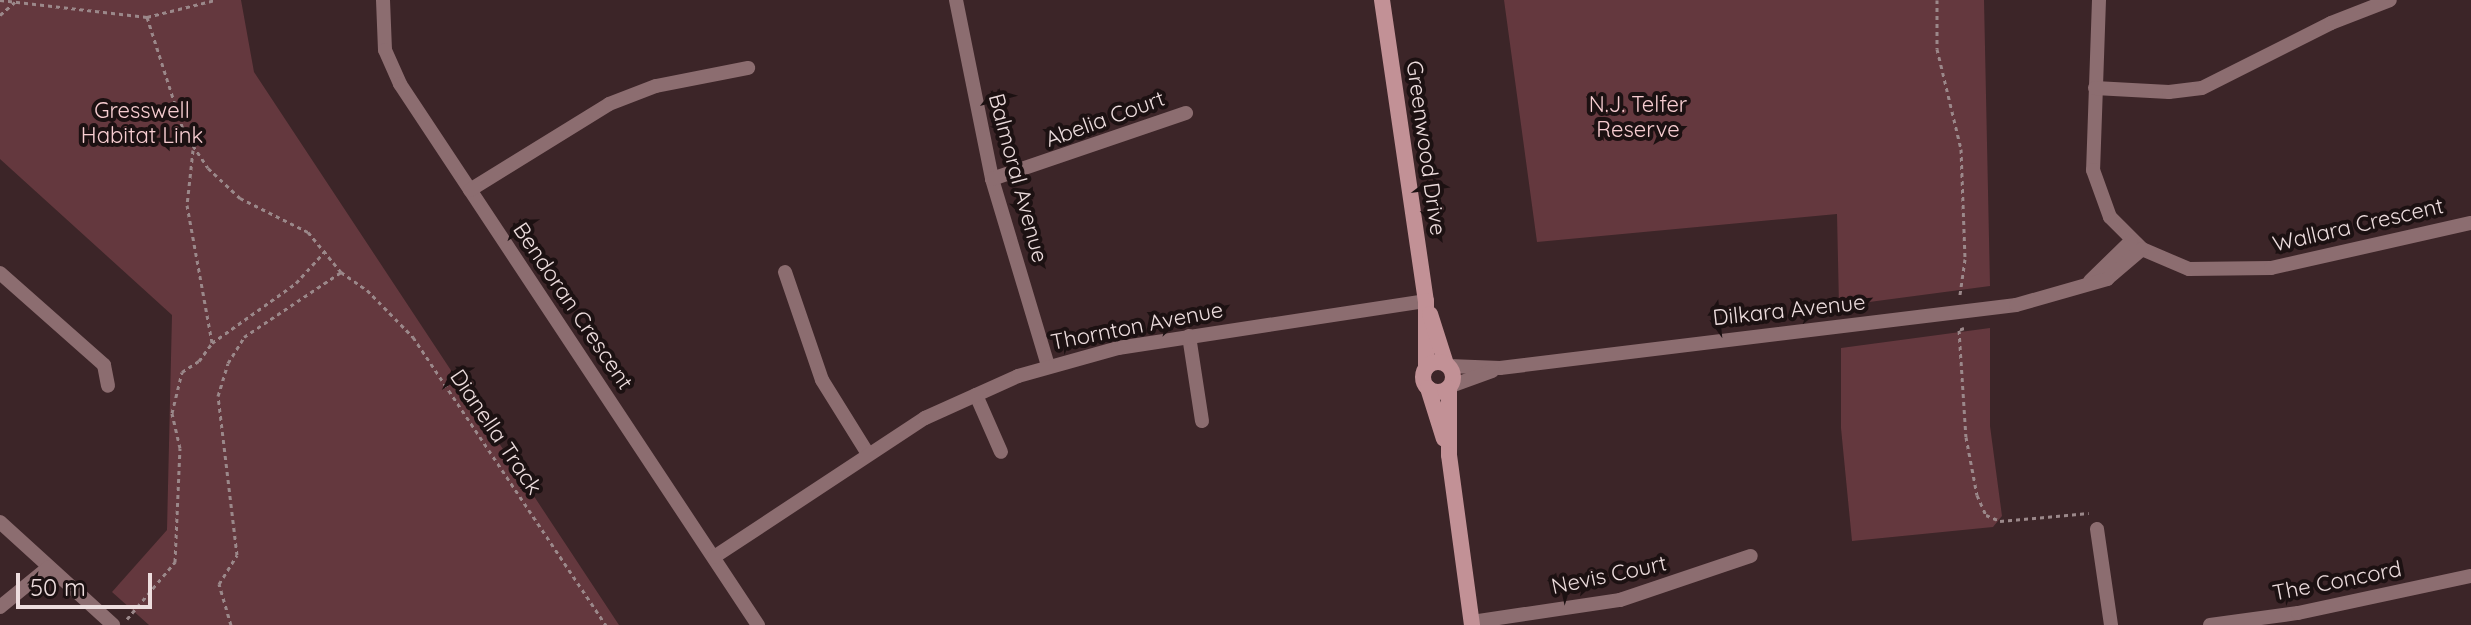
<!DOCTYPE html>
<html>
<head>
<meta charset="utf-8">
<style>
	body { margin:0 }
	#map { position:relative; width:2471px; height:625px; overflow:hidden; background:#3c2528; font-family:Quicksand,sans-serif }
	div>[style] { position:absolute }
	[style*='--x'] { left:calc(var(--x)*1px); top:calc(var(--y)*1px); width:calc(var(--w)*1px); rotate:calc(var(--a)*1deg) }
	.green>* { inset:0; background:#64383e }
	.path>* { height:3px; margin-top:-1.5px; transform-origin:0; background:repeating-linear-gradient(90deg,#9b888a 0 4px,transparent 0 8px) }
	.street>* { height:14px; margin:-7px; padding:0 7px; transform-origin:7px; border-radius:7px; background:#8c6d70 }
	.secondary>* { height:16px; margin:-8px; padding:0 8px; transform-origin:8px; border-radius:8px; background:#c29196 }
	.secondary>.ring { margin:-8px; padding:0; box-sizing:content-box; background:none; border:16px solid #c29196; border-radius:50% }
	span { translate:-50% -50%; white-space:nowrap; text-align:center; line-height:1.15; -webkit-text-stroke:8px #1c1112; paint-order:stroke }
	.park-label { font-size:22px; color:#f7cdd1 }
	.street-label { font-size:22px; color:#edddde }
	.scale { position:absolute; left:16px; top:573px; width:136px; height:36px; box-sizing:border-box; border:4px solid #edddde; border-top:0; padding-left:10px; font-size:24px; line-height:28px; white-space:nowrap; color:#edddde; -webkit-text-stroke:6px #1c1112; paint-order:stroke }
</style>
</head>
<body>
<div id="map">
	<div class="green">
		<div style="clip-path:polygon(0 0,241px 0,254px 72px,619px 625px,149px 625px,112px 592px,167px 530px,172px 315px,0 159px)"></div>
		<div style="clip-path:polygon(1504px 0,1984px 0,1990px 286px,1839px 306px,1837px 214px,1537px 242px)"></div>
		<div style="clip-path:polygon(1990px 328px,1990px 426px,2002px 516px,1993px 527px,1852px 541px,1841px 428px,1841px 348px)"></div>
	</div>
	<div class="path">
		<div style="--x:0;--y:0;--w:148;--a:6.6"></div>
		<div style="--x:147;--y:17;--w:70;--a:-14"></div>
		<div style="--x:1937;--y:0;--w:49;--a:90"></div>
		<div style="--x:1937;--y:49;--w:103;--a:76.5"></div>
		<div style="--x:1961;--y:149;--w:110;--a:87.9"></div>
		<div style="--x:1965;--y:259;--w:37;--a:98"></div>
		<div style="--x:0;--y:15;--w:20;--a:-41"></div>
		<div style="--x:147;--y:17;--w:121;--a:72.2"></div>
		<div style="--x:184;--y:132;--w:43;--a:56.3"></div>
		<div style="--x:208;--y:168;--w:44;--a:43.2"></div>
		<div style="--x:240;--y:198;--w:76;--a:26.6"></div>
		<div style="--x:308;--y:232;--w:52;--a:50.5"></div>
		<div style="--x:193;--y:150;--w:55;--a:96.2"></div>
		<div style="--x:187;--y:205;--w:140;--a:79.7"></div>
		<div style="--x:341;--y:272;--w:32;--a:35"></div>
		<div style="--x:367;--y:290;--w:66;--a:45.6"></div>
		<div style="--x:413;--y:337;--w:347;--a:56.2"></div>
		<div style="--x:1964;--y:328;--w:5;--a:158"></div>
		<div style="--x:1959;--y:330;--w:107;--a:86.3"></div>
		<div style="--x:1966;--y:437;--w:59;--a:79.3"></div>
		<div style="--x:1977;--y:495;--w:22;--a:66"></div>
		<div style="--x:1986;--y:515;--w:15;--a:23"></div>
		<div style="--x:2000;--y:521;--w:89;--a:-5.1"></div>
		<div style="--x:127;--y:619;--w:75;--a:-49.9"></div>
		<div style="--x:175;--y:562;--w:114;--a:-87.5"></div>
		<div style="--x:180;--y:448;--w:36;--a:-103"></div>
		<div style="--x:172;--y:413;--w:42;--a:-76.3"></div>
		<div style="--x:182;--y:372;--w:20;--a:-33"></div>
		<div style="--x:199;--y:361;--w:22;--a:-54"></div>
		<div style="--x:212;--y:343;--w:103;--a:-35.5"></div>
		<div style="--x:296;--y:283;--w:46;--a:-47.6"></div>
		<div style="--x:231;--y:625;--w:43;--a:-106.3"></div>
		<div style="--x:219;--y:584;--w:34;--a:-58"></div>
		<div style="--x:237;--y:555;--w:160;--a:-96.8"></div>
		<div style="--x:218;--y:396;--w:34;--a:-73"></div>
		<div style="--x:228;--y:363;--w:31;--a:-58"></div>
		<div style="--x:244;--y:337;--w:117;--a:-33.8"></div>
	</div>
	<div class="street">
		<div style="--x:383;--y:0;--w:50;--a:87.7"></div>
		<div style="--x:385;--y:50;--w:37;--a:66"></div>
		<div style="--x:400;--y:84;--w:649;--a:56.51"></div>
		<div style="--x:956;--y:0;--w:183;--a:78.6"></div>
		<div style="--x:992;--y:179;--w:195;--a:73.3"></div>
		<div style="--x:2099;--y:0;--w:170;--a:92"></div>
		<div style="--x:2093;--y:170;--w:50;--a:70.1"></div>
		<div style="--x:2110;--y:217;--w:45;--a:45"></div>
		<div style="--x:2142;--y:249;--w:51;--a:23.1"></div>
		<div style="--x:2189;--y:269;--w:82;--a:-0.7"></div>
		<div style="--x:2271;--y:268;--w:205;--a:-12.7"></div>
		<div style="--x:2095;--y:88;--w:74;--a:3.1"></div>
		<div style="--x:2169;--y:92;--w:33;--a:-7"></div>
		<div style="--x:2202;--y:88;--w:144;--a:-26.7"></div>
		<div style="--x:2331;--y:23;--w:63;--a:-21.3"></div>
		<div style="--x:992;--y:179;--w:205;--a:-18.8"></div>
		<div style="--x:470;--y:190;--w:163;--a:-31.7"></div>
		<div style="--x:609;--y:104;--w:50;--a:-21"></div>
		<div style="--x:656;--y:86;--w:94;--a:-11.1"></div>
		<div style="--x:785;--y:272;--w:114;--a:71.1"></div>
		<div style="--x:822;--y:380;--w:87;--a:58.1"></div>
		<div style="--x:0;--y:273;--w:139;--a:41.5"></div>
		<div style="--x:2090;--y:281;--w:57;--a:-44.3"></div>
		<div style="--x:1189;--y:336;--w:86;--a:81.3"></div>
		<div style="--x:104;--y:365;--w:21;--a:79"></div>
		<div style="--x:1449;--y:366;--w:51;--a:2.2"></div>
		<div style="--x:1500;--y:368;--w:520;--a:-6.96"></div>
		<div style="--x:2016;--y:305;--w:95;--a:-15.9"></div>
		<div style="--x:2107;--y:279;--w:46;--a:-40.6"></div>
		<div style="--x:1451;--y:386;--w:44;--a:-20.1"></div>
		<div style="--x:976;--y:395;--w:62;--a:66.3"></div>
		<div style="--x:0;--y:522;--w:153;--a:42.3"></div>
		<div style="--x:2097;--y:529;--w:97;--a:81.7"></div>
		<div style="--x:714;--y:557;--w:253;--a:-33.4"></div>
		<div style="--x:925;--y:418;--w:102;--a:-24.3"></div>
		<div style="--x:1018;--y:376;--w:104;--a:-15.6"></div>
		<div style="--x:1118;--y:348;--w:312;--a:-8.7"></div>
		<div style="--x:0;--y:607;--w:63;--a:-39.2"></div>
		<div style="--x:1472;--y:622;--w:150;--a:-8.5"></div>
		<div style="--x:1620;--y:600;--w:138;--a:-18.6"></div>
		<div style="--x:2210;--y:625;--w:89;--a:-7.8"></div>
		<div style="--x:2298;--y:613;--w:177;--a:-12.1"></div>
	</div>
	<div class="secondary">
		<div style="--x:1382;--y:0;--w:304;--a:81.7"></div>
		<div style="--x:1426;--y:301;--w:67;--a:90"></div>
		<div style="--x:1430;--y:314;--w:52;--a:72.3"></div>
		<div class="ring" style="left:1423px;top:362px;width:14px;height:14px"></div>
		<div style="--x:1428;--y:388;--w:53;--a:72.6"></div>
		<div style="--x:1449;--y:388;--w:67;--a:90"></div>
		<div style="--x:1449;--y:455;--w:172;--a:82.3"></div>
	</div>
	<div class="park-label">
		<span style="left:1638px;top:117px">N.J. Telfer<br>Reserve</span>
		<span style="left:142px;top:123px">Gresswell<br>Habitat Link</span>
	</div>
	<div class="street-label">
		<span style="left:1105px;top:119px;rotate:-20deg">Abelia Court</span>
		<span style="left:1426px;top:148px;rotate:82deg">Greenwood Drive</span>
		<span style="left:1018px;top:178px;rotate:75deg">Balmoral Avenue</span>
		<span style="left:2358px;top:225px;rotate:-13deg">Wallara Crescent</span>
		<span style="left:573px;top:306px;rotate:56deg">Bendoran Crescent</span>
		<span style="left:1789px;top:310px;rotate:-6deg">Dilkara Avenue</span>
		<span style="left:1137px;top:326px;rotate:-11deg">Thornton Avenue</span>
		<span style="left:496px;top:432px;rotate:56deg">Dianella Track</span>
		<span style="left:1609px;top:575px;rotate:-12deg">Nevis Court</span>
		<span style="left:2337px;top:581px;rotate:-11deg">The Concord</span>
	</div>
	<div class="scale">50 m</div>
</div>
</body>
</html>
